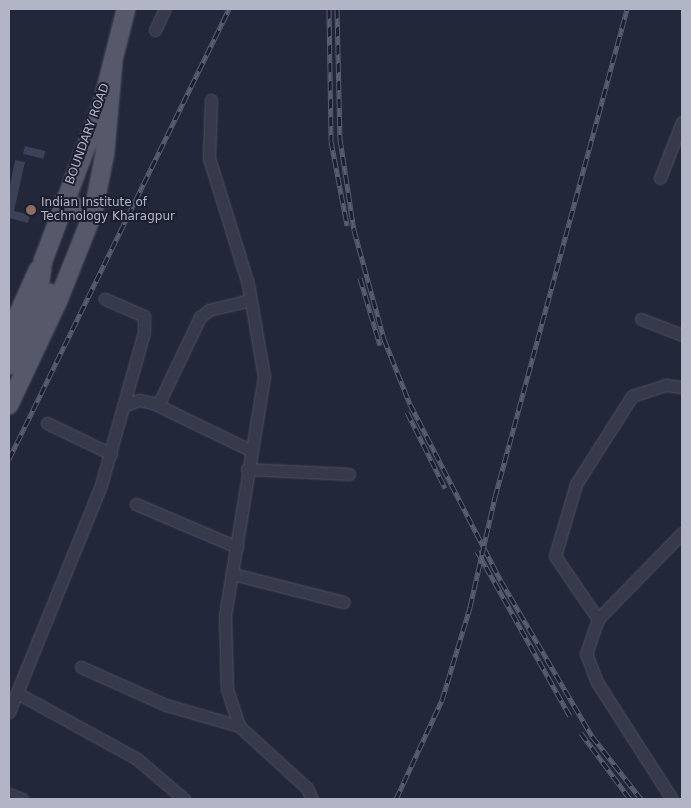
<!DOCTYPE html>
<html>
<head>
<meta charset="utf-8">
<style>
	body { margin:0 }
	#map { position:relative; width:691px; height:808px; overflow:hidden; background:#23273a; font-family:"DejaVu Sans",sans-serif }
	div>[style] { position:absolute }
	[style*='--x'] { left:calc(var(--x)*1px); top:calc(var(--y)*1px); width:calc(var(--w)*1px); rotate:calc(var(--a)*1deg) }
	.building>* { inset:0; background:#3d4158; transform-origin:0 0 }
	.roads { filter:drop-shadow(0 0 1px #4f5262) drop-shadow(0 0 1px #4f5262) }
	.street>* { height:11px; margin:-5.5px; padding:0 5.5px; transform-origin:5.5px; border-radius:5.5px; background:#373a4a }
	.primary>* { height:18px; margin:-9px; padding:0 9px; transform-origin:9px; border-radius:9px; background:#55596a }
	.rail>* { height:5px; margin-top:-2.5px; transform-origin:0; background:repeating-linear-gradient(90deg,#1c1f2f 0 9px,#595d71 0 18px); box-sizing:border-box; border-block:1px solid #595d71 }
	.dots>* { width:14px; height:14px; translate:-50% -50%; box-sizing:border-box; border:2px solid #1c1f2f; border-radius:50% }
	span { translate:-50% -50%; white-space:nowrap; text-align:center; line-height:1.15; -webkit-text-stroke:4px #1c1f2f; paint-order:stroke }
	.street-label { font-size:12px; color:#b2b5c6 }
	.poi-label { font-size:12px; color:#b2b5c6 }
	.left { translate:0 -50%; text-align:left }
	.frame { position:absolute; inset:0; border:10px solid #b2b5c6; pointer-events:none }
</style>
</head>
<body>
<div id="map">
	<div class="building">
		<div style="left:25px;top:146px;width:21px;height:8px;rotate:14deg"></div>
		<div style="clip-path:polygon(15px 160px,25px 162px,14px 211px,30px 215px,28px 223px,9px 218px,9px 190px)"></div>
	</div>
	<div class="roads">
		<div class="street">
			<div style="--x:155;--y:30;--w:23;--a:-65"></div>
			<div style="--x:211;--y:100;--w:58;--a:92"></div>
			<div style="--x:209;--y:158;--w:132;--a:72.8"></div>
			<div style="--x:248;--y:284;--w:94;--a:80.2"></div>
			<div style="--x:264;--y:377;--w:241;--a:99.3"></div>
			<div style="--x:225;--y:615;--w:74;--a:88.5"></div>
			<div style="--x:227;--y:689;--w:39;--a:72"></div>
			<div style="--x:239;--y:726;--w:92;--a:42.4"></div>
			<div style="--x:307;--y:788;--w:12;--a:66"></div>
			<div style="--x:660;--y:178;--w:60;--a:-68.6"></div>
			<div style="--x:641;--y:319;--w:44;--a:21.3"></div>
			<div style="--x:158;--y:405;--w:98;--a:-64.5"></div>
			<div style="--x:200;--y:317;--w:11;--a:-38"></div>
			<div style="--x:209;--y:310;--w:42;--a:-13.7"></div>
			<div style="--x:123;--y:406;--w:17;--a:-21"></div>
			<div style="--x:139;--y:400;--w:14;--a:12"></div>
			<div style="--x:153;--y:403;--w:108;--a:25.9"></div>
			<div style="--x:47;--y:423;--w:71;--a:25.8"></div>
			<div style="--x:247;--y:469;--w:102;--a:2.8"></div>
			<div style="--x:136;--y:504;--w:110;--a:23.1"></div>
			<div style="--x:233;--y:574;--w:114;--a:14.2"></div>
			<div style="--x:598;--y:619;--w:76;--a:-124.3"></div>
			<div style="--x:555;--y:556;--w:75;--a:-73.7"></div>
			<div style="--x:576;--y:484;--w:104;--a:-57.5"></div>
			<div style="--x:632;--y:396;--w:36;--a:-18"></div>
			<div style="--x:666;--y:385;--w:16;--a:7"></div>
			<div style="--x:81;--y:667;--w:93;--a:24.1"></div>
			<div style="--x:166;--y:705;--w:76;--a:16"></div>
			<div style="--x:19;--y:694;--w:135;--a:28.8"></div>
			<div style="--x:137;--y:759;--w:62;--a:40.4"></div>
			<div style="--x:9;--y:712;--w:245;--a:-67.9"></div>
			<div style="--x:101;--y:485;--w:159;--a:-74.3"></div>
			<div style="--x:144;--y:332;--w:16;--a:-90"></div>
			<div style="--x:144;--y:316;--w:43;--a:-156.4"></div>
			<div style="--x:9;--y:794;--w:14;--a:21"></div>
			<div style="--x:672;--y:799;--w:139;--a:-122.7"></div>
			<div style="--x:597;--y:682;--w:30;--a:-111"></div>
			<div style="--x:586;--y:654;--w:37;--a:-71"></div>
			<div style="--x:598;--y:619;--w:120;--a:-45.7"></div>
		</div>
		<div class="primary">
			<div style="--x:63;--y:202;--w:32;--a:20"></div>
			<div style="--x:42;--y:300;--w:11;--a:-105"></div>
			<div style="--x:39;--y:289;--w:28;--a:-82"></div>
			<div style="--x:43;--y:261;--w:168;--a:-69.4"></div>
			<div style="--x:102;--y:104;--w:98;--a:-75.8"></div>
			<div style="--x:9;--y:335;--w:71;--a:-66"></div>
			<div style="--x:9;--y:365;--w:73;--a:-63.1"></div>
			<div style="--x:42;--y:300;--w:11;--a:-38"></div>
			<div style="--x:9;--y:405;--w:115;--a:-64.8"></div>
			<div style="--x:58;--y:301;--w:95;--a:-68.3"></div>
			<div style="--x:93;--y:213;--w:61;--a:-78.7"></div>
			<div style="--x:105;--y:153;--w:89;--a:-84.9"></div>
		</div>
	</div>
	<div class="rail">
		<div style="--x:329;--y:9;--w:132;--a:89.1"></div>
		<div style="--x:331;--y:141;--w:86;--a:79.2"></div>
		<div style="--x:337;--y:9;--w:130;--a:88.7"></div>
		<div style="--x:340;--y:139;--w:92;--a:81.3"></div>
		<div style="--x:354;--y:230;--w:113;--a:74.6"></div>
		<div style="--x:384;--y:339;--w:70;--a:68.2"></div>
		<div style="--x:410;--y:404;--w:199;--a:62.8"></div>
		<div style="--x:501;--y:581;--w:180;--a:59.6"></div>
		<div style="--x:592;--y:736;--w:80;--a:52.1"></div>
		<div style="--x:360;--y:278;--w:70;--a:73.4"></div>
		<div style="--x:407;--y:412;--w:85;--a:63.4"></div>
		<div style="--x:9;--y:459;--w:501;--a:-63.95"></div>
		<div style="--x:477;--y:551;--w:189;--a:60.6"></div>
		<div style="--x:581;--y:733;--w:82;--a:53.4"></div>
		<div style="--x:396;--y:799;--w:109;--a:-65.1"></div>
		<div style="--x:442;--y:700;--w:97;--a:-73.2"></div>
		<div style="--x:470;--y:607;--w:113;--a:-77.2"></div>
		<div style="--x:495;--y:497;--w:506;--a:-74.86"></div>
	</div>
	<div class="dots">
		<div style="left:31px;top:210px;background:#8d6e63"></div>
	</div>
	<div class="street-label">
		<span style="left:88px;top:134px;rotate:-70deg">BOUNDARY ROAD</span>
	</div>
	<div class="poi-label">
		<span class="left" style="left:41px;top:210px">Indian Institute of<br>Technology Kharagpur</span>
	</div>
	<div class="frame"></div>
</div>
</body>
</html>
